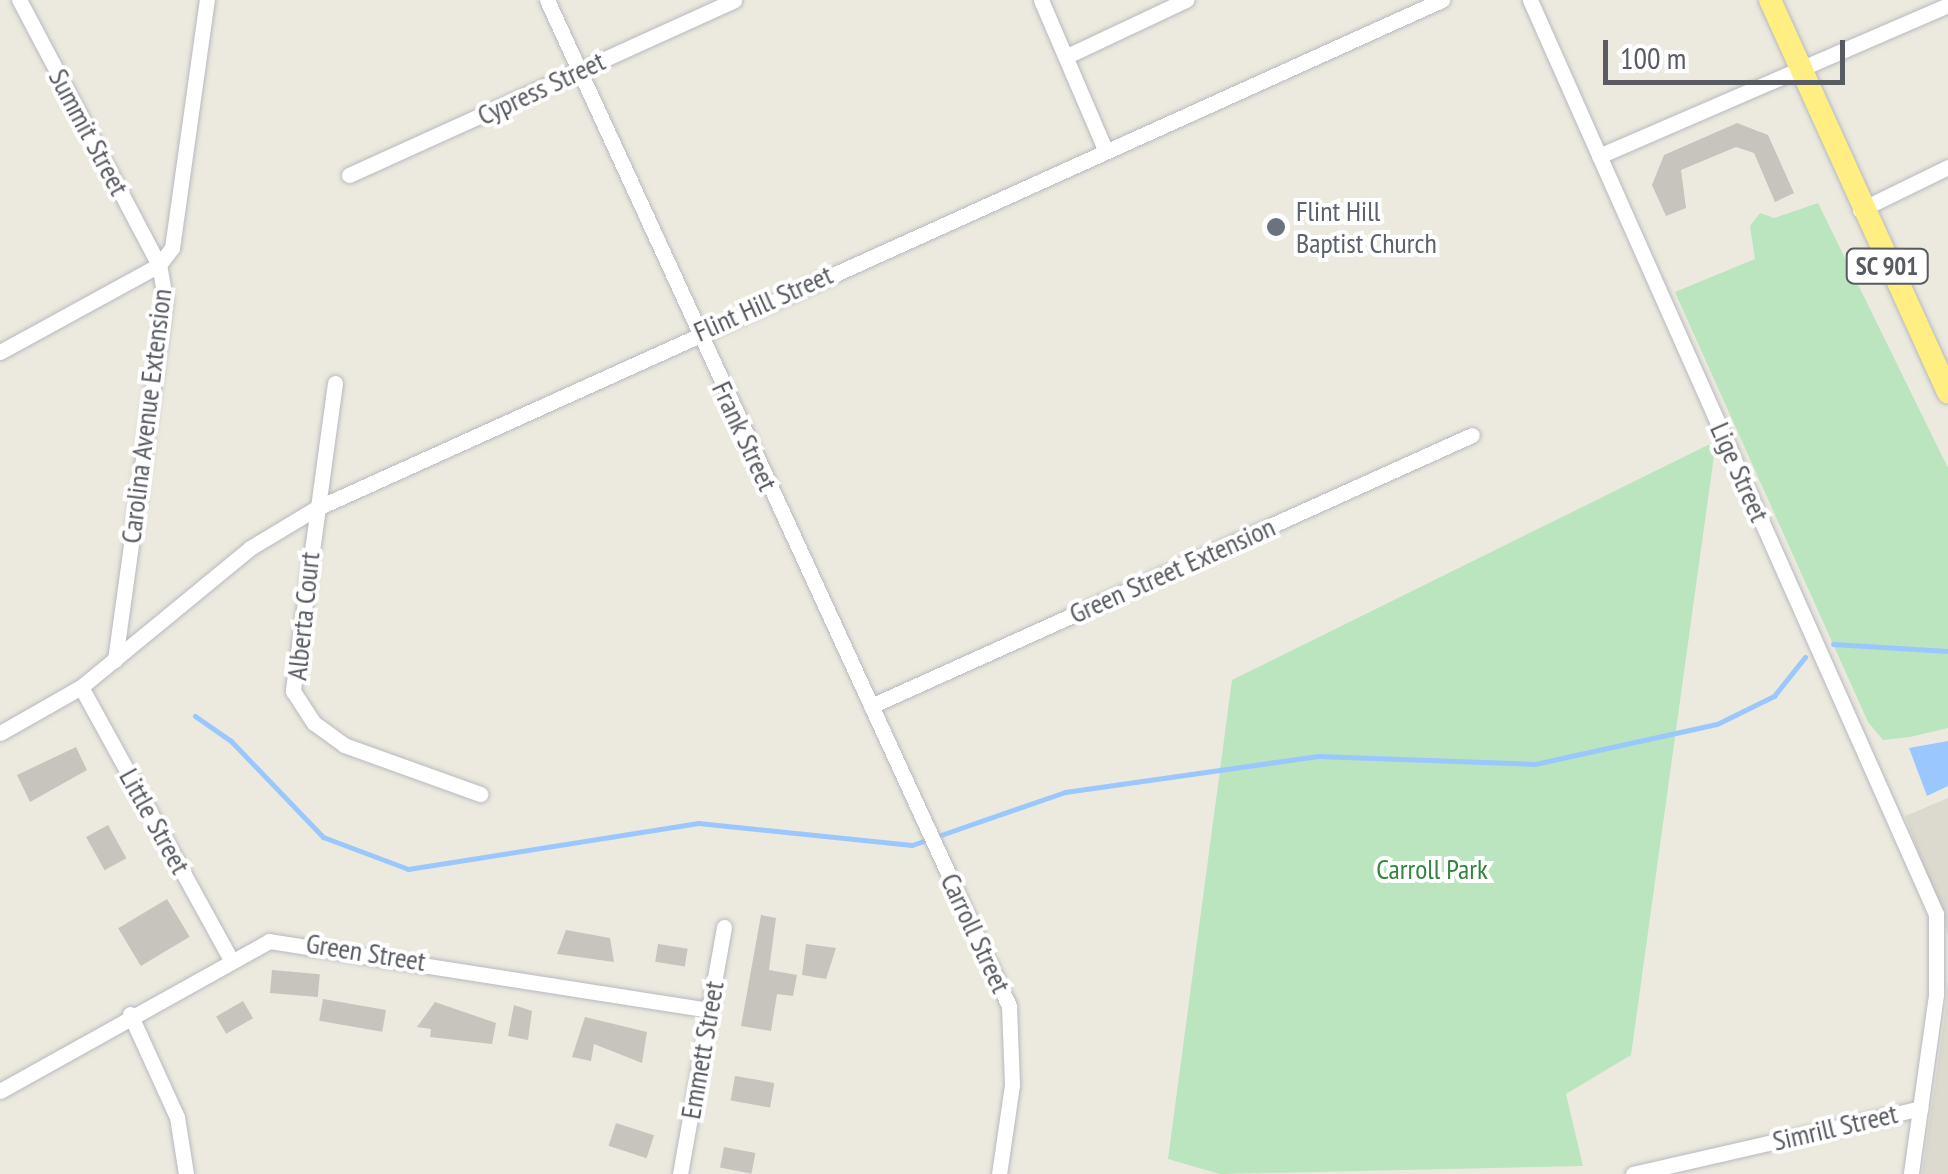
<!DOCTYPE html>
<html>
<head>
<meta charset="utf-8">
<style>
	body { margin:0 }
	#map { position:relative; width:1948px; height:1174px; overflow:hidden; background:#eceadf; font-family:"PT Sans Narrow",sans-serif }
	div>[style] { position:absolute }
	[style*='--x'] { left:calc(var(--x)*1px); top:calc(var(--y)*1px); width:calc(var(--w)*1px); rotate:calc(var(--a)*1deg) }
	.education>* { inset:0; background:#dcdace }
	.green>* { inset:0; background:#bae5bf }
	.water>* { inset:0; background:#9bc7ff }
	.stream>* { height:5px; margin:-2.5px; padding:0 2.5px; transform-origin:2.5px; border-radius:2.5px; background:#9bc7ff }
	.building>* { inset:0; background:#c6c4bc; transform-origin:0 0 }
	.roads { filter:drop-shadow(0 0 2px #b7b9bf) drop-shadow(0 0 2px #b7b9bf) }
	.minor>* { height:15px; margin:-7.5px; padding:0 7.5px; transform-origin:7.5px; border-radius:7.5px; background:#fff }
	.highway>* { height:22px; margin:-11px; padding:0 11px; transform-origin:11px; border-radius:11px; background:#ffef82 }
	.dots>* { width:28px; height:28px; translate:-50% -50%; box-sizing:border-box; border:5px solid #fff; border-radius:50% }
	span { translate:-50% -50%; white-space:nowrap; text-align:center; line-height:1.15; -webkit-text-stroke:8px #fff; paint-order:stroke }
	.shield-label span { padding:2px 8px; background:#fff; border:2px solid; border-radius:8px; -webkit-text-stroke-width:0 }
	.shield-label { font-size:25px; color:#585b61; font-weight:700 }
	.street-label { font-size:28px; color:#585b61 }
	.worship-label { font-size:28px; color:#5b616d }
	.left { translate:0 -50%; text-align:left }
	.park-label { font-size:28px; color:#328540 }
	.scale { position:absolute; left:1603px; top:40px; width:242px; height:45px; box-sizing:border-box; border:5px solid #585b61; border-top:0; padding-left:12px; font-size:30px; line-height:35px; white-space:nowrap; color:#585b61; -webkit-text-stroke:8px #fff; paint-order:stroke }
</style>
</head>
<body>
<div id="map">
	<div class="education">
		<div style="clip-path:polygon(1948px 798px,1948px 934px,1905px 816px)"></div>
		<div style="clip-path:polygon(1948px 981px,1948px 1174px,1922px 1174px,1945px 1014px)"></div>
	</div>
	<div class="green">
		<div style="clip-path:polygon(1818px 203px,1948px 468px,1948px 728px,1910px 737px,1883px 740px,1868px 722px,1675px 292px,1755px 259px,1750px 226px,1760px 213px,1774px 218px)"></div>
		<div style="clip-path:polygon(1716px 441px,1631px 1055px,1566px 1094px,1583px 1166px,1220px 1174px,1168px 1159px,1232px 680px)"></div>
	</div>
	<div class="water">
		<div style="clip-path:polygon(1948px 741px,1948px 786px,1927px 796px,1909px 748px)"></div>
	</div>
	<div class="stream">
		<div style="--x:1833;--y:644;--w:115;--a:3.5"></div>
		<div style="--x:195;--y:716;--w:44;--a:34.8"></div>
		<div style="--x:231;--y:741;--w:133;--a:46.2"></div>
		<div style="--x:323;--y:837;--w:91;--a:20.6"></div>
		<div style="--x:408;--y:869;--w:294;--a:-9"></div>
		<div style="--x:698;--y:823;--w:215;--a:5.9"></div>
		<div style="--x:912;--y:845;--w:162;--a:-19.1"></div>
		<div style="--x:1065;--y:792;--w:256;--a:-8.1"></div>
		<div style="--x:1318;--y:756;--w:217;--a:2.1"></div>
		<div style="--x:1535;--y:764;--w:186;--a:-12.4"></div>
		<div style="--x:1717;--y:724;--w:64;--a:-26.2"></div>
		<div style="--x:1774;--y:696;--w:50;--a:-51.5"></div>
	</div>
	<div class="building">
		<div style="clip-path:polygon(1737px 123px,1768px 135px,1794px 193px,1775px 202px,1754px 153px,1736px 147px,1681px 170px,1686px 208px,1666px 216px,1652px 185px,1664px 155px)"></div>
		<div style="clip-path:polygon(76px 747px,87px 770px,30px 802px,17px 775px)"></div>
		<div style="left:108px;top:825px;width:38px;height:25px;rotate:61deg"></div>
		<div style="left:167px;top:899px;width:44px;height:57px;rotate:59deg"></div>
		<div style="clip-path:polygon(761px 915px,776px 918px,769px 970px,797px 975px,793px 996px,777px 994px,771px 1031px,741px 1026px)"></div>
		<div style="clip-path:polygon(566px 930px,610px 938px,614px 962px,557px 954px)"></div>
		<div style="left:658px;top:944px;width:30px;height:18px;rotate:9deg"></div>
		<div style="clip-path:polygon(806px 944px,836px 948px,826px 979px,802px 975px)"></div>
		<div style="left:272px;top:970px;width:48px;height:23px;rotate:5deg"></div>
		<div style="left:323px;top:999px;width:64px;height:22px;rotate:10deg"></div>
		<div style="left:243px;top:1001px;width:20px;height:31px;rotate:60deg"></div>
		<div style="clip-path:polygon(435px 1002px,496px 1023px,492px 1044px,430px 1037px,431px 1029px,417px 1027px)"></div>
		<div style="clip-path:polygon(514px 1005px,532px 1011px,528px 1040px,508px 1036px)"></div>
		<div style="clip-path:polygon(585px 1017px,647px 1032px,642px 1063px,594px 1044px,591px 1061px,572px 1057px)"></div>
		<div style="left:735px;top:1076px;width:40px;height:25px;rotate:10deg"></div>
		<div style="left:616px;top:1123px;width:40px;height:24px;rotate:18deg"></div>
		<div style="left:724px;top:1147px;width:32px;height:21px;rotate:11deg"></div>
	</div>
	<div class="roads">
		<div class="minor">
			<div style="--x:547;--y:0;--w:1107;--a:65.33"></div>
			<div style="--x:1009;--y:1006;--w:79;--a:87.8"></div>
			<div style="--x:1012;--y:1085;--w:90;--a:98.3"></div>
			<div style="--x:1041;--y:0;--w:162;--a:66.8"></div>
			<div style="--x:1530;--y:0;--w:1000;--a:66.05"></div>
			<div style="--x:1936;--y:914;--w:81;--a:90"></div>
			<div style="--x:1936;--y:995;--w:181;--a:98"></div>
			<div style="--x:1067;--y:56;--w:132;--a:-25.2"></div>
			<div style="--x:1599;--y:156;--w:380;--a:-23.4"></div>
			<div style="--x:349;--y:175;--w:423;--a:-24.4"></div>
			<div style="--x:1860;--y:210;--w:98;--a:-26"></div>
			<div style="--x:0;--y:352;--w:181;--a:-28.7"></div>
			<div style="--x:159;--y:265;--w:300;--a:-117.8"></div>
			<div style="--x:335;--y:383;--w:311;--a:97.8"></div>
			<div style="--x:293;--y:691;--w:38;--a:57"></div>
			<div style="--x:314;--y:723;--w:37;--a:36"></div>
			<div style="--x:344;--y:745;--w:145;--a:19.8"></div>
			<div style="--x:115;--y:660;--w:365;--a:-82.1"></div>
			<div style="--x:165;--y:298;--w:34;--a:-100"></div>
			<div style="--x:159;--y:265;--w:21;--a:-53"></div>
			<div style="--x:172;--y:248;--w:250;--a:-82"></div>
			<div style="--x:81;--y:687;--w:307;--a:61.2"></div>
			<div style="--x:871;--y:706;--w:659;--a:-24.27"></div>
			<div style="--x:0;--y:733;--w:93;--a:-29.6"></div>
			<div style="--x:81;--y:687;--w:219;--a:-39.4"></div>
			<div style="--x:250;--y:548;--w:76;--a:-31"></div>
			<div style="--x:315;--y:509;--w:1237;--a:-24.31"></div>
			<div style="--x:130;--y:1014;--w:113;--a:65.5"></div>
			<div style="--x:177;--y:1117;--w:58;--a:81"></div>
			<div style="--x:0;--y:1091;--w:308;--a:-29.1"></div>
			<div style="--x:269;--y:941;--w:444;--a:8.9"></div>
			<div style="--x:680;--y:1174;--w:251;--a:-79.9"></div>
			<div style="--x:1633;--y:1174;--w:295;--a:-12.9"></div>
		</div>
		<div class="highway">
			<div style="--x:1770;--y:0;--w:431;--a:65.6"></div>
		</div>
	</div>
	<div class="dots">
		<div style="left:1276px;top:227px;background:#6b7280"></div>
	</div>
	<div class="shield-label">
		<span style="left:1887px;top:266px">SC 901</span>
	</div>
	<div class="street-label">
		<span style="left:541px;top:88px;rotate:-25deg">Cypress Street</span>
		<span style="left:89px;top:132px;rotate:62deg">Summit Street</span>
		<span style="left:763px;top:303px;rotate:-24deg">Flint Hill Street</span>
		<span style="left:146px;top:416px;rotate:-83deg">Carolina Avenue Extension</span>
		<span style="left:745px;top:436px;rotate:65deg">Frank Street</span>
		<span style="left:1740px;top:472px;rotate:66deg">Lige Street</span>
		<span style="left:1172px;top:570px;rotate:-24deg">Green Street Extension</span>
		<span style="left:303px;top:616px;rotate:-84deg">Alberta Court</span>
		<span style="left:155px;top:821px;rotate:61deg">Little Street</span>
		<span style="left:976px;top:933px;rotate:65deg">Carroll Street</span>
		<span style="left:366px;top:952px;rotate:9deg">Green Street</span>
		<span style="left:702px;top:1050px;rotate:-80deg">Emmett Street</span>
		<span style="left:1835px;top:1127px;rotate:-13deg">Simrill Street</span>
	</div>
	<div class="worship-label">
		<span class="left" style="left:1296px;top:227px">Flint Hill<br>Baptist Church</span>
	</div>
	<div class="park-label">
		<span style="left:1432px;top:869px">Carroll Park</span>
	</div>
	<div class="scale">100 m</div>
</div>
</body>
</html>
